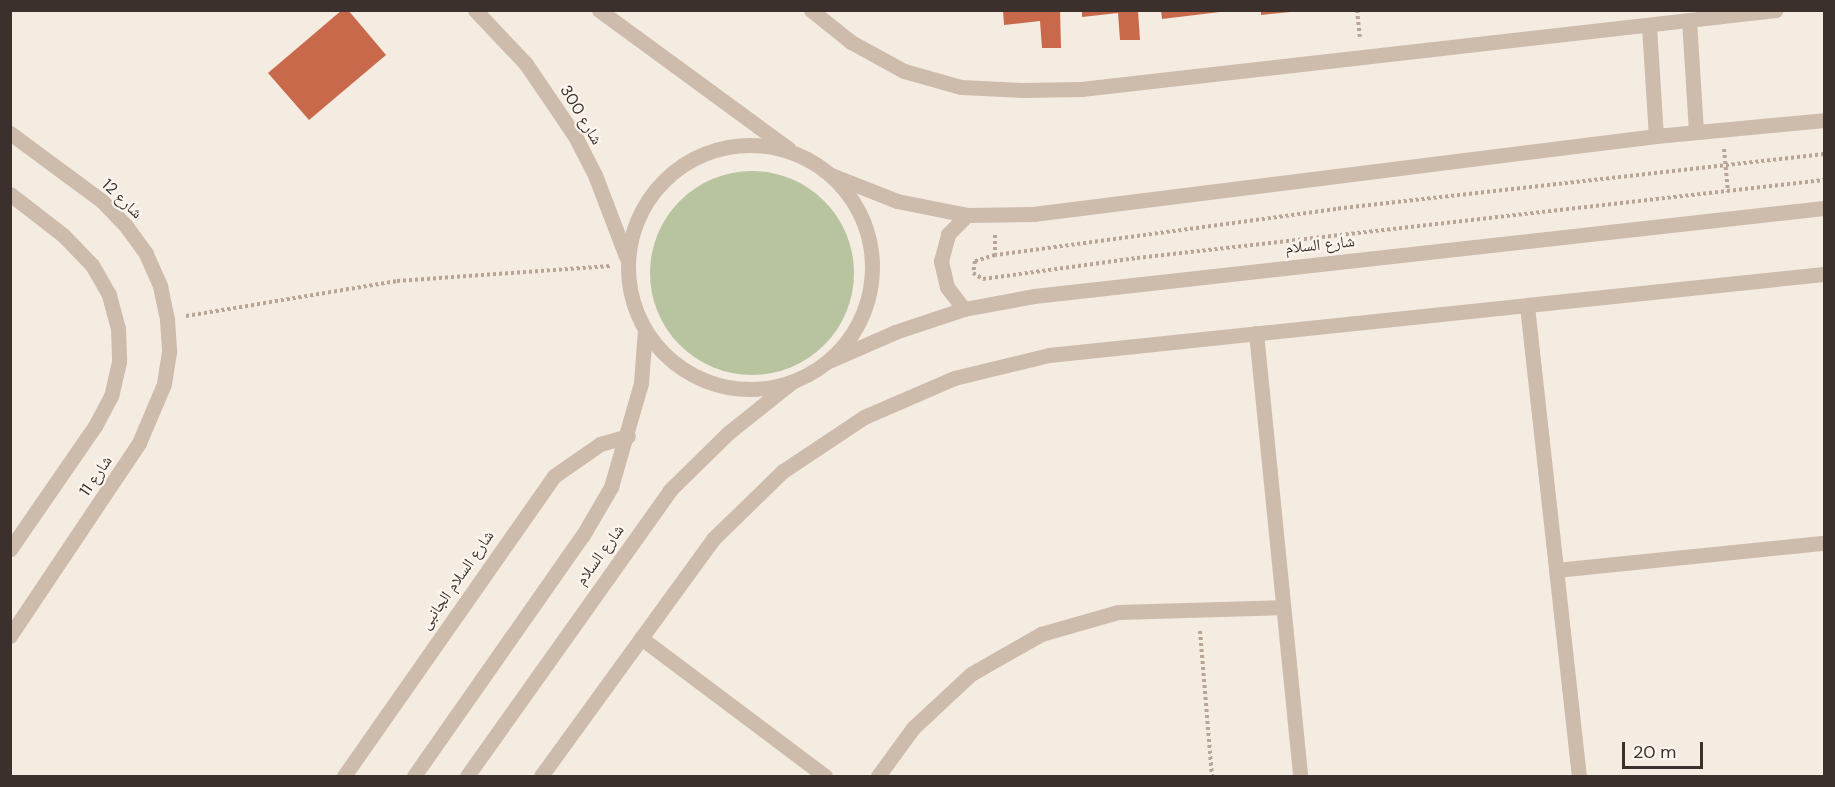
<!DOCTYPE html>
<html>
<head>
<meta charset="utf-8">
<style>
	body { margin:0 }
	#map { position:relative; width:1835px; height:787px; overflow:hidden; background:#f4ebe1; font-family:"DM Sans","Noto Naskh Arabic",sans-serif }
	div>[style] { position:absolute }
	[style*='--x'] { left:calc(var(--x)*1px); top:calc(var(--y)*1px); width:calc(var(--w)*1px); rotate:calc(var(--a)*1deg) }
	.green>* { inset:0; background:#b8c4a0 }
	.round { border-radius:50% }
	.building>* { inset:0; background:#c8694b }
	.path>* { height:4px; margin-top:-2px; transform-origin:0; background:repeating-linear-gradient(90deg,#b9a596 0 3px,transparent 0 6px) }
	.minor>* { height:15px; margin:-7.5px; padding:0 7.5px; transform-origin:7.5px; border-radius:7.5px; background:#cdbbac }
	.tertiary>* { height:15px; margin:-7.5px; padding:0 7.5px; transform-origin:7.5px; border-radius:7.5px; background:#cdbbac }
	.tertiary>.ring { margin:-7.5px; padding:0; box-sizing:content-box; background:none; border:15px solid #cdbbac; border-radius:50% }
	span { translate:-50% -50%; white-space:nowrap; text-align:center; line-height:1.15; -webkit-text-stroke:4.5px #fbf5ee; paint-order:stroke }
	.street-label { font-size:16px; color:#3b302b }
	.frame { position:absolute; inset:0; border:12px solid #3b302b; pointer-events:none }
	.scale { position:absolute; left:1622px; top:742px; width:81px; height:27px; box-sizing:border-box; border:3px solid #3b302b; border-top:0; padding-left:8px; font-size:18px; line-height:21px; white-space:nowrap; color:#3b302b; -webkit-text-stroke:4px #fbf5ee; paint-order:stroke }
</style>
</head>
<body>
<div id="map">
	<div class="green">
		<div class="round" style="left:650px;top:171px;width:204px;height:204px"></div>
	</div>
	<div class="building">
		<div style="clip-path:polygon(342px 10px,348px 10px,386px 55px,309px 120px,268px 73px)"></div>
		<div style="clip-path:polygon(1003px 10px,1060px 10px,1061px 48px,1042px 48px,1040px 21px,1004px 25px)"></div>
		<div style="clip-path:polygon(1082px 10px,1138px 10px,1140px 40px,1120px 40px,1118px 13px,1082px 17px)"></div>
		<div style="clip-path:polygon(1161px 10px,1220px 10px,1220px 12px,1162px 19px)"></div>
		<div style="clip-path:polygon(1261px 10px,1290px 10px,1290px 12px,1261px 15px)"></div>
	</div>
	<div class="path">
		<div style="--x:1357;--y:10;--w:27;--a:84"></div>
		<div style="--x:1724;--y:149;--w:43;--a:84.7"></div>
		<div style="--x:1824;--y:154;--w:491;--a:173.6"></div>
		<div style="--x:1336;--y:209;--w:344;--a:172.3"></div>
		<div style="--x:995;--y:255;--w:21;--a:163"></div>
		<div style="--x:975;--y:261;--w:12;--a:99"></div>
		<div style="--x:973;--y:273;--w:12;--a:31"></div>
		<div style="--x:983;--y:279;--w:155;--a:-7.8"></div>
		<div style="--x:1137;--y:258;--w:691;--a:-6.48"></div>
		<div style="--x:995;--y:235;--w:20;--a:90"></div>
		<div style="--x:186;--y:316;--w:214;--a:-9.4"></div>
		<div style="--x:397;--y:281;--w:214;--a:-4"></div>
		<div style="--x:1200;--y:631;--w:145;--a:85.3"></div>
	</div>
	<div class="minor">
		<div style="--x:811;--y:10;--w:51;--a:38.7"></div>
		<div style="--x:851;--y:42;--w:60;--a:28.7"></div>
		<div style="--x:904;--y:71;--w:59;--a:15.7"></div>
		<div style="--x:961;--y:87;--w:60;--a:2.9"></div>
		<div style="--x:1021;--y:90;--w:60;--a:-1"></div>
		<div style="--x:1081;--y:89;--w:699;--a:-6.48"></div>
		<div style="--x:1689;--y:20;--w:112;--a:86.4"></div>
		<div style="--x:1649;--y:26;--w:110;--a:86.4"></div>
		<div style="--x:10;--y:133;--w:114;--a:36.5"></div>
		<div style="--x:102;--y:201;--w:35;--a:46"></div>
		<div style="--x:126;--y:226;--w:34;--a:54"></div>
		<div style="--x:146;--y:254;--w:35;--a:66"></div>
		<div style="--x:160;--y:286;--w:35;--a:78"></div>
		<div style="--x:167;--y:320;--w:32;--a:86"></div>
		<div style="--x:169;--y:352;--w:32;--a:99"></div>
		<div style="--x:164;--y:384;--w:64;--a:113"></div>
		<div style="--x:139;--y:443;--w:232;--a:123.8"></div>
		<div style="--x:10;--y:194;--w:67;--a:37.7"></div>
		<div style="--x:63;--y:235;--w:42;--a:46"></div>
		<div style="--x:92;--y:265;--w:34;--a:60"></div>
		<div style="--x:109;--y:295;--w:34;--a:75"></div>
		<div style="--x:118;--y:328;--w:34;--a:88"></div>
		<div style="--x:119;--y:362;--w:35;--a:103"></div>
		<div style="--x:111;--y:396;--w:34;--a:118"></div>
		<div style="--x:95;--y:426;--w:150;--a:124.6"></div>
		<div style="--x:1527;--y:306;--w:473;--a:83.7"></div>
		<div style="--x:1256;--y:333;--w:445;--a:84.3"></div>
		<div style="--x:1556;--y:570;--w:269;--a:-5.8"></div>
		<div style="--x:641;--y:638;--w:230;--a:36.9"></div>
		<div style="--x:344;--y:776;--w:366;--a:-55"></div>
		<div style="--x:554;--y:476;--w:56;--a:-34.8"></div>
		<div style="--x:600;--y:444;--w:29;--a:-16"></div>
		<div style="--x:414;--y:776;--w:294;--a:-55"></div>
		<div style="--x:583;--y:535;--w:56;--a:-59.7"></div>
		<div style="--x:611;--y:487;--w:108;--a:-73.9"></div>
		<div style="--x:641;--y:383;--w:53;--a:-85.7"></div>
		<div style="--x:467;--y:776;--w:351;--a:-54.6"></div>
		<div style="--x:670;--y:490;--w:81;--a:-44.5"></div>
		<div style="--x:728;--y:433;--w:82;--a:-38.6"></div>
		<div style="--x:541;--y:776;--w:293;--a:-54"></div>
		<div style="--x:713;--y:539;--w:98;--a:-44.2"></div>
		<div style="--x:783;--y:471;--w:97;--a:-33.7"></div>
		<div style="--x:864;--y:417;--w:98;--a:-23.4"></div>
		<div style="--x:954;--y:378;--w:98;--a:-13.6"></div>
		<div style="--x:1049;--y:355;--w:779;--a:-5.97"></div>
		<div style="--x:878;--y:776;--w:59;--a:-53.9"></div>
		<div style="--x:913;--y:728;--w:79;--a:-43"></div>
		<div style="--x:971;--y:674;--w:81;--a:-29.7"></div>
		<div style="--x:1041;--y:634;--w:80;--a:-15.9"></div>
		<div style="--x:1118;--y:612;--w:165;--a:-1.7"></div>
	</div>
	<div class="tertiary">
		<div style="--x:475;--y:10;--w:74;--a:46.6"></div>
		<div style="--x:526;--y:64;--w:87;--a:55.8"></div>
		<div style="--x:575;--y:136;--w:44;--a:62.9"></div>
		<div style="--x:595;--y:175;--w:87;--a:69.1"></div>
		<div style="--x:599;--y:10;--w:235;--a:36.2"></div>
		<div class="ring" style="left:628px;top:145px;width:229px;height:229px"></div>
		<div style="--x:831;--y:175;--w:71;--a:21.5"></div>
		<div style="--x:897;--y:201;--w:71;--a:11.3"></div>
		<div style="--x:967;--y:215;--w:66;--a:-0.9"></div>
		<div style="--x:1033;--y:214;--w:628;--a:-7.14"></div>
		<div style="--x:1656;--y:136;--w:169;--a:-5.4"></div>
		<div style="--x:964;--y:309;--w:28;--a:-128"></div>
		<div style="--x:947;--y:287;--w:27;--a:-103"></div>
		<div style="--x:941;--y:261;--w:28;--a:-75"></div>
		<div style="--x:948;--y:234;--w:27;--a:-45"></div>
		<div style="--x:829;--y:361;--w:72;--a:-23.7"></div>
		<div style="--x:895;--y:332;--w:73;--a:-18.4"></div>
		<div style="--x:964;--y:309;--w:71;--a:-10.5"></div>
		<div style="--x:1034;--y:296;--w:795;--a:-6.36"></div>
	</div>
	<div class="street-label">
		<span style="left:581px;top:115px;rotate:59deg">شارع 300</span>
		<span style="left:122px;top:199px;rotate:44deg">شارع 12</span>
		<span style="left:1320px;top:245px;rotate:-6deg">شارع السلام</span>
		<span style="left:96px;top:476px;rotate:-56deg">شارع 11</span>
		<span style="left:600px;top:555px;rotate:-54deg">شارع السلام</span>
		<span style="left:457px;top:580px;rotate:-55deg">شارع السلام الجانبى</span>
	</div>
	<div class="frame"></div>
	<div class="scale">20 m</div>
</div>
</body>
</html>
